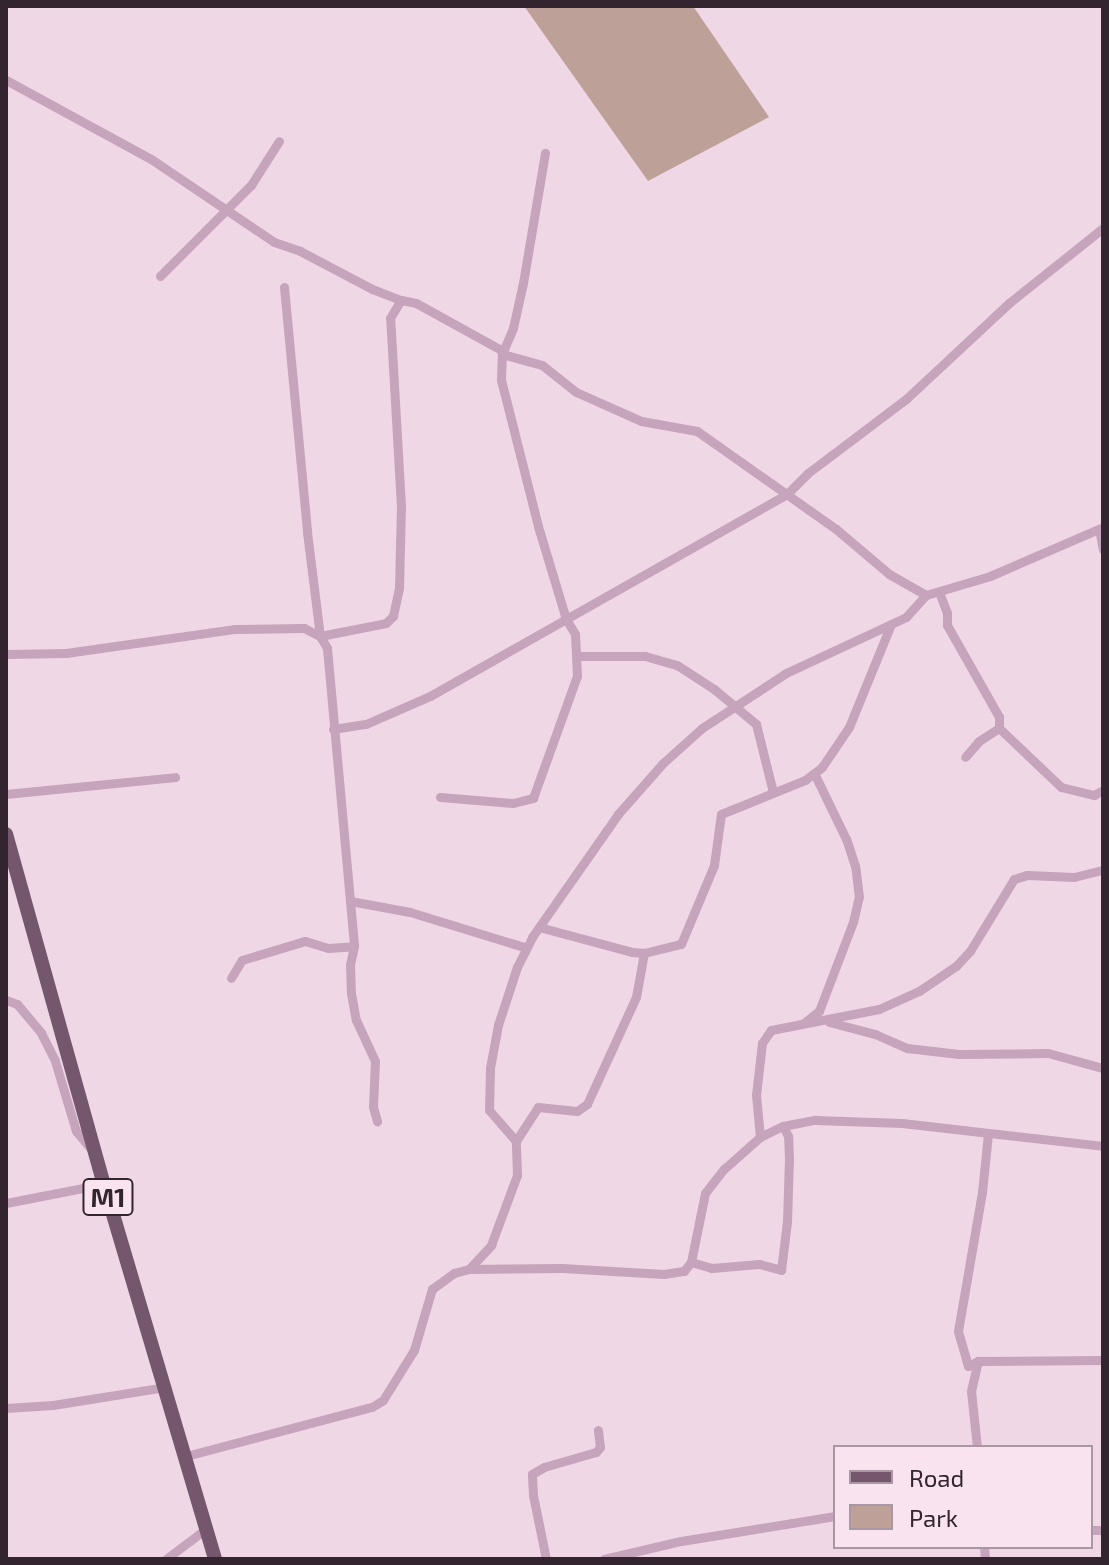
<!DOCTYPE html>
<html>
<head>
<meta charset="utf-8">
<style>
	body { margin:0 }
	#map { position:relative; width:1109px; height:1565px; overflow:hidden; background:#efd7e5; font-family:"Exo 2",sans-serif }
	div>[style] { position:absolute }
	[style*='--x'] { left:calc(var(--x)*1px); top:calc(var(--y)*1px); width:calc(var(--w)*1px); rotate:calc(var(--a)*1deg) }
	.green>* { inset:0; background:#bda098 }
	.minor>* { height:9px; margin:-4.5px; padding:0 4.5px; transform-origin:4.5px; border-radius:4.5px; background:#c6a4bb }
	.primary>* { height:14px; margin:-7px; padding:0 7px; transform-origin:7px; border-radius:7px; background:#74576d }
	span { translate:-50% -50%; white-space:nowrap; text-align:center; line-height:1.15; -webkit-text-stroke:6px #f8e3ef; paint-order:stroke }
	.shield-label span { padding:2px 6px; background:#f8e3ef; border:2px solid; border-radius:6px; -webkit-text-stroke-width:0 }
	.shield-label { font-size:26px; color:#322530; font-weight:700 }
	.frame { position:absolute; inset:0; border:8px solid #322530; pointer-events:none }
	.legend { position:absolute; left:833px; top:1445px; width:260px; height:104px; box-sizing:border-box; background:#f8e3ef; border:2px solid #a997a3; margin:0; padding:10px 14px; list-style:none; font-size:24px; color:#322530 }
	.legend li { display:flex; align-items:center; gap:16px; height:40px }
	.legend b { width:40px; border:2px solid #a997a3 }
</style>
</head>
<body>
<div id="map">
	<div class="green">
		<div style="clip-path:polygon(524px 6px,693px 6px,769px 117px,648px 181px)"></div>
	</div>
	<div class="minor">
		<div style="--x:6;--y:80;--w:165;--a:28.6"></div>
		<div style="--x:151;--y:159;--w:148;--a:34"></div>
		<div style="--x:274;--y:242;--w:28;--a:19"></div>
		<div style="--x:300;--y:251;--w:81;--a:27.8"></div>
		<div style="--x:372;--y:289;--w:31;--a:21"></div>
		<div style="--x:160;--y:276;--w:129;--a:-45"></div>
		<div style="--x:251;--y:185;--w:52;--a:-57.5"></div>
		<div style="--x:284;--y:287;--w:246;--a:84.6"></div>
		<div style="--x:307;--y:532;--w:105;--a:82.9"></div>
		<div style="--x:320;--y:636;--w:14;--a:60"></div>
		<div style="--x:327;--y:648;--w:299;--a:84.8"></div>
		<div style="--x:354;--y:946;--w:19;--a:102"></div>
		<div style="--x:350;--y:965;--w:28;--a:88"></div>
		<div style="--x:351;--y:993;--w:27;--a:80"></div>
		<div style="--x:356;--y:1020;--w:45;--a:65.1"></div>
		<div style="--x:375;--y:1061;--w:46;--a:92.5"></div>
		<div style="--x:373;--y:1107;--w:15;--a:74"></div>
		<div style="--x:1099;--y:529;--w:21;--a:79"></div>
		<div style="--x:939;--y:592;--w:22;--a:69"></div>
		<div style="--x:947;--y:613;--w:12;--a:90"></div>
		<div style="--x:947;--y:625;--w:106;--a:60.5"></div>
		<div style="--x:999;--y:717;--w:11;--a:90"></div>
		<div style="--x:999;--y:728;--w:24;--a:147"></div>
		<div style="--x:979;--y:741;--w:21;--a:131"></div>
		<div style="--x:6;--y:654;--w:60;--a:-1"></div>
		<div style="--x:66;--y:653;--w:171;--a:-8.1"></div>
		<div style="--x:235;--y:629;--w:69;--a:-0.8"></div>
		<div style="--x:304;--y:628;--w:18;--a:27"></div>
		<div style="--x:320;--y:636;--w:67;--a:-11.1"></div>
		<div style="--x:386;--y:623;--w:10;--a:-45"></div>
		<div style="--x:393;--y:616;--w:29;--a:-78"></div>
		<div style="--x:399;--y:588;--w:82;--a:-88.6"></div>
		<div style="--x:401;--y:506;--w:188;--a:-93.3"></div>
		<div style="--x:390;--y:318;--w:21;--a:-59"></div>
		<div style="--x:401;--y:300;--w:15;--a:11"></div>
		<div style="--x:416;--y:303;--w:97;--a:28.9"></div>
		<div style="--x:501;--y:350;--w:4;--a:76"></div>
		<div style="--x:502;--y:354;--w:41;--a:15.4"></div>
		<div style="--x:542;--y:365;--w:43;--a:38.5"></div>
		<div style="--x:576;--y:392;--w:71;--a:24"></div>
		<div style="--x:641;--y:421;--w:57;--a:10.1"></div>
		<div style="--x:697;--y:431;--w:170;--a:35.2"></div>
		<div style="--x:836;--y:529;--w:70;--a:40.3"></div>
		<div style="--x:889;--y:574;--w:43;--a:29.6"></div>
		<div style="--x:578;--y:656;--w:67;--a:0"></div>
		<div style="--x:645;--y:656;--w:33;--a:16"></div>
		<div style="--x:677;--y:665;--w:44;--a:33"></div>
		<div style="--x:714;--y:689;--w:55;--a:39.8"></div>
		<div style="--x:756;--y:724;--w:70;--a:76"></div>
		<div style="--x:999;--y:728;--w:86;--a:43.6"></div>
		<div style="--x:1061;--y:787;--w:34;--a:14"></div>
		<div style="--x:1094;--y:795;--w:10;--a:-29"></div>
		<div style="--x:333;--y:729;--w:33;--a:-9"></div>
		<div style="--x:366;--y:724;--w:70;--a:-23.6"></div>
		<div style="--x:430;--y:696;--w:410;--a:-29.5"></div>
		<div style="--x:787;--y:494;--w:30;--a:-45"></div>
		<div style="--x:808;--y:473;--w:123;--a:-37.1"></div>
		<div style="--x:906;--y:399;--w:141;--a:-43"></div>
		<div style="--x:1009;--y:303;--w:120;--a:-38.6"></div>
		<div style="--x:6;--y:794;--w:170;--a:-5.7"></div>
		<div style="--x:440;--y:797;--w:73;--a:4.7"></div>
		<div style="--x:513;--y:803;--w:21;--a:-14"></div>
		<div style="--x:533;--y:798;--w:130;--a:-70.2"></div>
		<div style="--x:577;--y:676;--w:42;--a:-92.7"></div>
		<div style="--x:575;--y:634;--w:17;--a:-121"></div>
		<div style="--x:566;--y:619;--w:97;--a:-106.8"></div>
		<div style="--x:538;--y:526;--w:151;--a:-104.2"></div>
		<div style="--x:501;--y:380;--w:26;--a:-88"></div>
		<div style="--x:502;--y:354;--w:28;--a:-67"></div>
		<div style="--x:513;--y:328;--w:46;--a:-77.5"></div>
		<div style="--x:523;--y:283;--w:132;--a:-80.4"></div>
		<div style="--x:350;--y:901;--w:61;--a:10.4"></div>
		<div style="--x:410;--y:912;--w:122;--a:17.1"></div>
		<div style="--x:539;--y:927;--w:96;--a:15"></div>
		<div style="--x:632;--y:952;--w:12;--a:5"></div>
		<div style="--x:644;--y:953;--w:38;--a:-14"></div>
		<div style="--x:681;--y:944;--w:86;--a:-67.3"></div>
		<div style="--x:714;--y:865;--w:51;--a:-82.2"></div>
		<div style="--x:721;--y:814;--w:91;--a:-22"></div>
		<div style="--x:805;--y:780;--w:21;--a:-37"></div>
		<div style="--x:822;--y:767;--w:48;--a:-56"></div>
		<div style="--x:849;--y:727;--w:111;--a:-67.8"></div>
		<div style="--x:231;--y:978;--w:21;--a:-59"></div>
		<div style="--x:242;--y:960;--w:66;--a:-16.8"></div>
		<div style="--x:305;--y:941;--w:24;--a:17"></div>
		<div style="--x:328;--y:948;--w:26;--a:-4"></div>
		<div style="--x:6;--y:1000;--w:12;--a:20"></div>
		<div style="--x:17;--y:1004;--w:38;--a:50"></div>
		<div style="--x:41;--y:1033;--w:31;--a:63"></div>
		<div style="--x:55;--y:1061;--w:73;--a:73.3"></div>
		<div style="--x:76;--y:1131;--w:26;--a:50"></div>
		<div style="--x:805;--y:1022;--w:18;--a:-38"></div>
		<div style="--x:819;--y:1011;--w:95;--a:-69.1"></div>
		<div style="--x:853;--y:922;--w:26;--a:-77"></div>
		<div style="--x:859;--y:897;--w:31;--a:-97"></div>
		<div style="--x:855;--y:866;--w:28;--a:-108"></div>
		<div style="--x:846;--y:839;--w:73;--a:-115.9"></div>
		<div style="--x:829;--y:1022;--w:48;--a:14.6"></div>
		<div style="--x:875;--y:1034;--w:35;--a:24"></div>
		<div style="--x:907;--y:1048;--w:52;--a:6.6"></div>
		<div style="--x:959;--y:1054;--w:89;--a:-0.6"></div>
		<div style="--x:1048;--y:1053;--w:57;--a:15.3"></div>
		<div style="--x:760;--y:1137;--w:42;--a:-95.4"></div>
		<div style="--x:756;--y:1095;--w:52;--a:-83.4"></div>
		<div style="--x:762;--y:1043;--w:16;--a:-55"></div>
		<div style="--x:771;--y:1030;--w:110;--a:-11"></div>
		<div style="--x:879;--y:1009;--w:44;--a:-24.2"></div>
		<div style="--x:919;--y:991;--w:45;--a:-34"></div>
		<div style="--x:956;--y:966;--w:21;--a:-47"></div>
		<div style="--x:970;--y:951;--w:84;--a:-58.6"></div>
		<div style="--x:1014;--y:879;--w:14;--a:-17"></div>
		<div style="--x:1027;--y:875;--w:47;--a:2.4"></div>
		<div style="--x:1074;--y:877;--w:30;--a:-14"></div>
		<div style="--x:516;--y:1141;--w:40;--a:-57.1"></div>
		<div style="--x:538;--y:1107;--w:39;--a:6"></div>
		<div style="--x:577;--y:1111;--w:12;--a:-35"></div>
		<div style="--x:587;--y:1104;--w:118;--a:-65.4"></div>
		<div style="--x:636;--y:997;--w:45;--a:-79.7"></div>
		<div style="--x:6;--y:1203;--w:100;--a:-11"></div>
		<div style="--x:691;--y:1262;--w:22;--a:16"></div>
		<div style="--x:712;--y:1268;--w:47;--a:-4.9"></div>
		<div style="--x:759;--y:1264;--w:23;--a:15"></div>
		<div style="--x:781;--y:1270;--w:48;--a:-82.9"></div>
		<div style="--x:787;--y:1222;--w:62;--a:-88.2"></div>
		<div style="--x:789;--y:1160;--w:24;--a:-92"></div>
		<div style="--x:788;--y:1136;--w:11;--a:-117"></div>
		<div style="--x:469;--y:1269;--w:33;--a:-47"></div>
		<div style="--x:491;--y:1245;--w:75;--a:-69.6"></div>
		<div style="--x:517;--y:1175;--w:34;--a:-92"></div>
		<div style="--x:516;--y:1141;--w:41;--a:-131.1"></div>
		<div style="--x:489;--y:1110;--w:42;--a:-88.6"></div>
		<div style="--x:490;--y:1068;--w:44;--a:-79.5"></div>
		<div style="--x:498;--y:1025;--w:61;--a:-71.9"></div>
		<div style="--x:517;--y:967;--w:34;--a:-63"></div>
		<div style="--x:532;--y:937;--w:150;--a:-55"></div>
		<div style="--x:618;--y:814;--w:68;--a:-48.6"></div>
		<div style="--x:663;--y:763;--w:52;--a:-41.9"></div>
		<div style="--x:702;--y:728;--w:100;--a:-33.2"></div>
		<div style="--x:786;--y:673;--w:132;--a:-25"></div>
		<div style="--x:906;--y:617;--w:30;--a:-48"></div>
		<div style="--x:926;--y:595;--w:67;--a:-16.5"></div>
		<div style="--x:990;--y:576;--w:123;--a:-23.4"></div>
		<div style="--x:978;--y:1361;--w:125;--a:-0.5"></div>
		<div style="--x:6;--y:1408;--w:47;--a:-3.7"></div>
		<div style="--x:53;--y:1405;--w:113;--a:-9.1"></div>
		<div style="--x:977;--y:1447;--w:56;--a:-96.1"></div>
		<div style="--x:971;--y:1391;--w:31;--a:-77"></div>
		<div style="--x:978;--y:1361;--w:11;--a:153"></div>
		<div style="--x:968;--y:1366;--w:36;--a:-106"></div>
		<div style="--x:958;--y:1331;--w:141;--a:-80.2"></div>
		<div style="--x:982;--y:1192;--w:58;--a:-84.1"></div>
		<div style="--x:186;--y:1456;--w:192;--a:-14.8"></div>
		<div style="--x:372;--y:1407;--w:13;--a:-32"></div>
		<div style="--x:383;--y:1400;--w:59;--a:-58.2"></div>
		<div style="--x:414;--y:1350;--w:64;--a:-73.6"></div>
		<div style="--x:432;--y:1289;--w:27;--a:-36"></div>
		<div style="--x:454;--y:1273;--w:16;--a:-15"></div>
		<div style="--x:469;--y:1269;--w:93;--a:-0.6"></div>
		<div style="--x:562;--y:1268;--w:102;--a:3.4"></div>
		<div style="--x:664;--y:1274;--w:20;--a:-9"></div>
		<div style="--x:684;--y:1271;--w:11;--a:-52"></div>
		<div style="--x:691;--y:1262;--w:70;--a:-78.5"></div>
		<div style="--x:705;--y:1193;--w:31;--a:-52"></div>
		<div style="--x:724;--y:1169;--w:48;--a:-41.6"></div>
		<div style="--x:760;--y:1137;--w:25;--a:-26"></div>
		<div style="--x:783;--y:1126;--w:33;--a:-11"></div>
		<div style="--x:815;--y:1120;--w:87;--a:2"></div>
		<div style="--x:902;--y:1123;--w:202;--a:6.5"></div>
		<div style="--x:1091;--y:1530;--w:12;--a:0"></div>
		<div style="--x:984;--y:1547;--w:12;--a:85"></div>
		<div style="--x:166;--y:1559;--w:51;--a:-37.1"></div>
		<div style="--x:546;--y:1559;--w:65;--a:-101.5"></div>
		<div style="--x:533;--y:1495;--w:21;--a:-93"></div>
		<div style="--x:532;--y:1474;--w:14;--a:-30"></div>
		<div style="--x:544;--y:1467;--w:54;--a:-16.1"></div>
		<div style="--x:596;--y:1452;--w:6;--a:-51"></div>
		<div style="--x:600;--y:1447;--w:17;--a:-97"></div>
		<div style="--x:604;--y:1559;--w:79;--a:-13.2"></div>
		<div style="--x:681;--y:1541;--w:156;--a:-9.2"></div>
	</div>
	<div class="primary">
		<div style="--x:6;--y:834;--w:363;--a:74.4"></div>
		<div style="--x:104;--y:1184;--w:391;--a:73.5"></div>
	</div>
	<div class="shield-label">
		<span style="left:108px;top:1197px">M1</span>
	</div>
	<div class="frame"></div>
	<ul class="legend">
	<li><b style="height:10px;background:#74576d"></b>Road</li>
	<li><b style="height:22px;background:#bda098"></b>Park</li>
	</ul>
</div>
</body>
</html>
